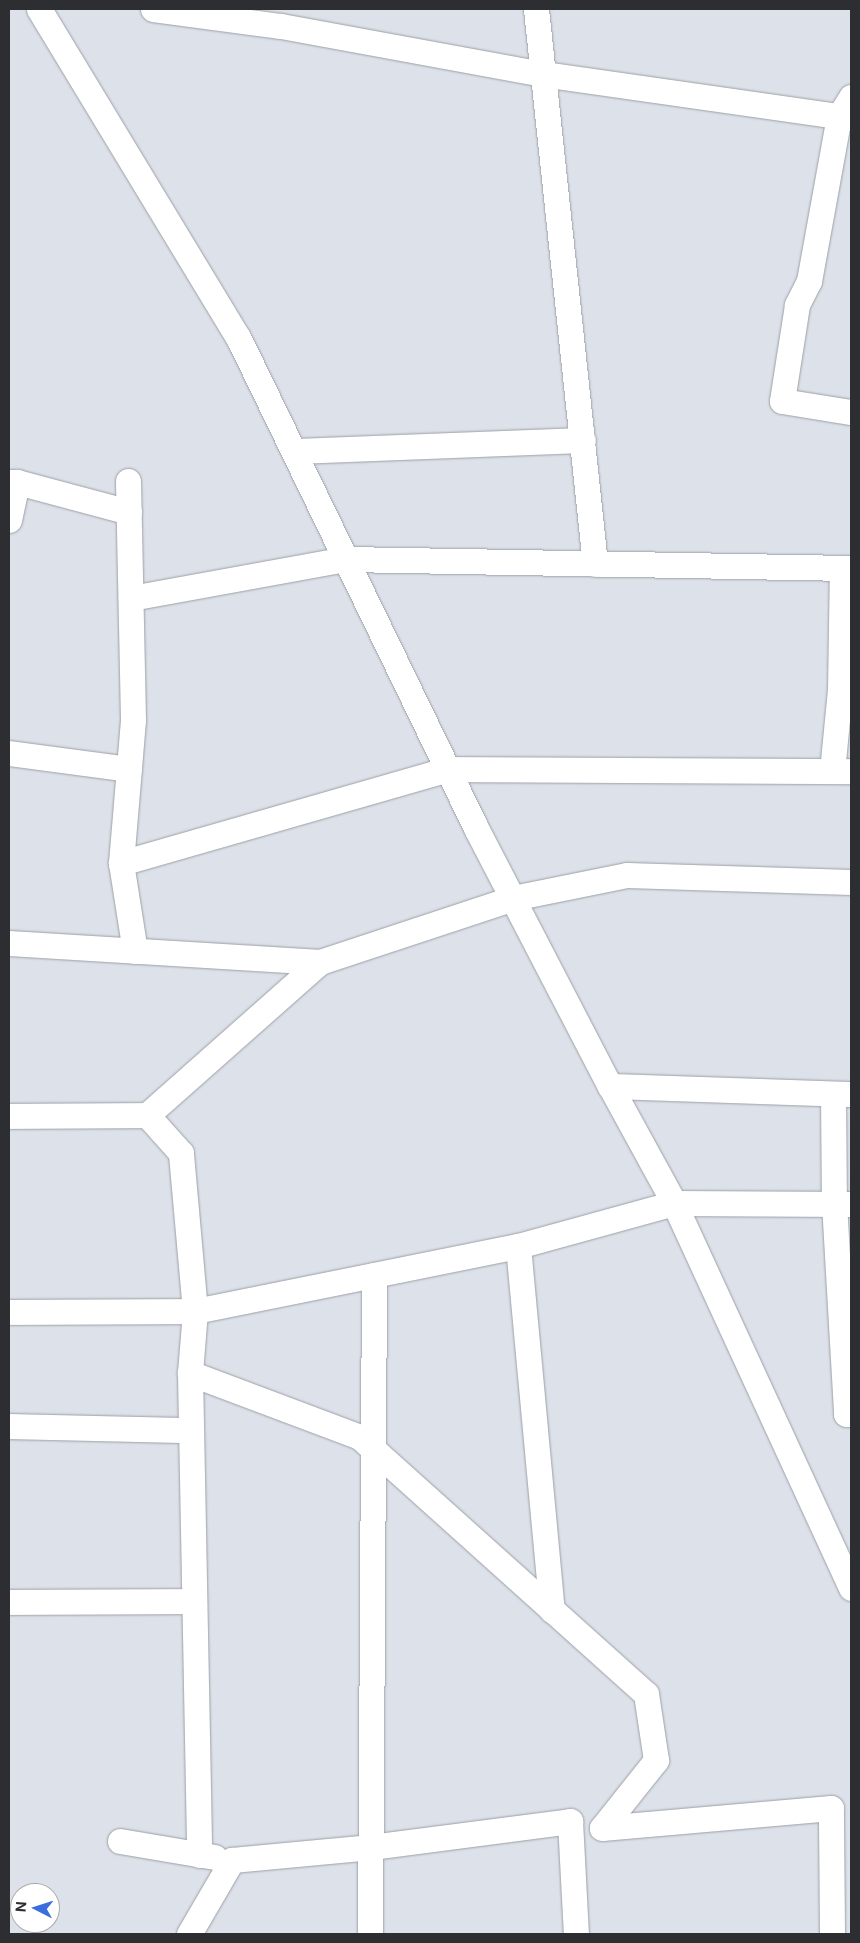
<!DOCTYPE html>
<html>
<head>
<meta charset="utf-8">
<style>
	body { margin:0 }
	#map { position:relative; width:860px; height:1943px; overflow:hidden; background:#dde1e9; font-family:Inter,sans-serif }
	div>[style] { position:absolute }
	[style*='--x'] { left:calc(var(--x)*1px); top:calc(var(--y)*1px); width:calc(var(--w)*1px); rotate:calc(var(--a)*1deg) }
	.roads { filter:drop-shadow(0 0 1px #9ca0a7) drop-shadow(0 0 1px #9ca0a7) }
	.street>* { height:25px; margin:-12.5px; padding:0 12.5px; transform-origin:12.5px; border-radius:12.5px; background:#fff }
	span { translate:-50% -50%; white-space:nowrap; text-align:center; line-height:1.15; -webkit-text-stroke:5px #fff; paint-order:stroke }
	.frame { position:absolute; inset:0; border:10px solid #2c2e31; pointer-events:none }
	.north { position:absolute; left:10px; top:1883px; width:50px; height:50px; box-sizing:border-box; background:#fff; border:1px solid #ababad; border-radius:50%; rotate:275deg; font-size:14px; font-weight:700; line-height:20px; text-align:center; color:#2c2e31 }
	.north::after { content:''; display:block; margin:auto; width:18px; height:22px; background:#3c6ddd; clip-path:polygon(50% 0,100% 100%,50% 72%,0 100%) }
</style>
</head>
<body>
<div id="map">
	<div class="roads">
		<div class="street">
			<div style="--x:39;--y:9;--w:384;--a:58.8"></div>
			<div style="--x:238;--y:337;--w:546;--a:64.14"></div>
			<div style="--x:476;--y:828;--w:291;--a:62.6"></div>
			<div style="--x:610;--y:1086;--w:133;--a:61.3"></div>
			<div style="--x:674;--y:1203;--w:424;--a:65.3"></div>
			<div style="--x:153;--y:9;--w:129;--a:7.6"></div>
			<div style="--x:281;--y:26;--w:266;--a:10.4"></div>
			<div style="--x:543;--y:74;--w:311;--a:8.1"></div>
			<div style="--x:536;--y:9;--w:558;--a:83.93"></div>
			<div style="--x:851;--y:97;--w:22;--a:122"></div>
			<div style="--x:839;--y:116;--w:168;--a:100.3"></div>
			<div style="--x:809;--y:281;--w:27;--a:117"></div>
			<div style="--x:797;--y:305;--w:97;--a:98.9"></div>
			<div style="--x:782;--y:401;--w:70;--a:9.1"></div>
			<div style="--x:295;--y:451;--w:288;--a:-2.2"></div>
			<div style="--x:128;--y:481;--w:239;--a:88.8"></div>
			<div style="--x:133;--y:720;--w:144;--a:94.8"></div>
			<div style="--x:121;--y:863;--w:340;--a:-16"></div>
			<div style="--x:448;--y:769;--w:403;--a:0.3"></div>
			<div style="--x:9;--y:482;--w:8;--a:0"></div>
			<div style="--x:17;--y:482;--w:116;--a:15"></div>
			<div style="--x:9;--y:520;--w:39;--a:-78"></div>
			<div style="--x:131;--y:598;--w:218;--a:-10.3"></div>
			<div style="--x:345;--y:559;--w:506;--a:1.02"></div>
			<div style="--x:9;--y:753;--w:121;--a:7.6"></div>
			<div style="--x:832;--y:771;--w:81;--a:-84.4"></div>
			<div style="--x:840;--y:690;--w:122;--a:-89.1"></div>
			<div style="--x:121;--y:863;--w:89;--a:81"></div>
			<div style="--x:9;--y:943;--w:312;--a:3.5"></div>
			<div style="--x:320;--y:962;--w:203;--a:-18.3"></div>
			<div style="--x:513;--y:898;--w:116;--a:-11.4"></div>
			<div style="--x:627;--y:875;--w:224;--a:1.8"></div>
			<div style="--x:610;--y:1086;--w:241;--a:1.9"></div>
			<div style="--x:833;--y:1094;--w:109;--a:89.5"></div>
			<div style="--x:834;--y:1203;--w:211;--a:86.7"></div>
			<div style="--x:846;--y:1414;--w:5;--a:0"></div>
			<div style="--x:9;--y:1116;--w:138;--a:-0.4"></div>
			<div style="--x:147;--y:1115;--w:231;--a:-41.5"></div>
			<div style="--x:518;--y:1246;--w:366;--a:84.7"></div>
			<div style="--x:9;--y:1312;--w:186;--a:-0.3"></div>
			<div style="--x:195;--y:1311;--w:159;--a:-95.1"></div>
			<div style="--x:181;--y:1153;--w:51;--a:-131.8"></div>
			<div style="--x:190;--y:1373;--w:482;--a:88.9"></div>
			<div style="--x:9;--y:1426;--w:182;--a:1.3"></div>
			<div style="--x:9;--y:1602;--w:185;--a:-0.3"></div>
			<div style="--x:120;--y:1841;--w:96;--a:9.6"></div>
			<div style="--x:189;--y:1934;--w:86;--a:-59.8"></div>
			<div style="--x:232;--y:1860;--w:140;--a:-5.3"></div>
			<div style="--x:371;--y:1847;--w:201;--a:-7.4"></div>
			<div style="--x:570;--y:1821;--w:113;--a:87"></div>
			<div style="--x:370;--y:1934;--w:659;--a:-89.65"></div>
			<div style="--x:832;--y:1934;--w:126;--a:-90.5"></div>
			<div style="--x:831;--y:1808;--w:230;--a:175"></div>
			<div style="--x:602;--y:1828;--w:87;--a:-51.5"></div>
			<div style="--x:656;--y:1760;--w:67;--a:-98.6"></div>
			<div style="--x:646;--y:1694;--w:385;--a:-138.1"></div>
			<div style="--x:360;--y:1437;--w:182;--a:-159.4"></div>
			<div style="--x:190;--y:1373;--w:62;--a:-85.4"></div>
			<div style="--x:195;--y:1311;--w:329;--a:-11.4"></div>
			<div style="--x:518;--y:1246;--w:162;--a:-15.4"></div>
			<div style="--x:674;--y:1203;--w:177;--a:0.3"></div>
		</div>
	</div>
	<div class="frame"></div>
	<div class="north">N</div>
</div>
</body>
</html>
